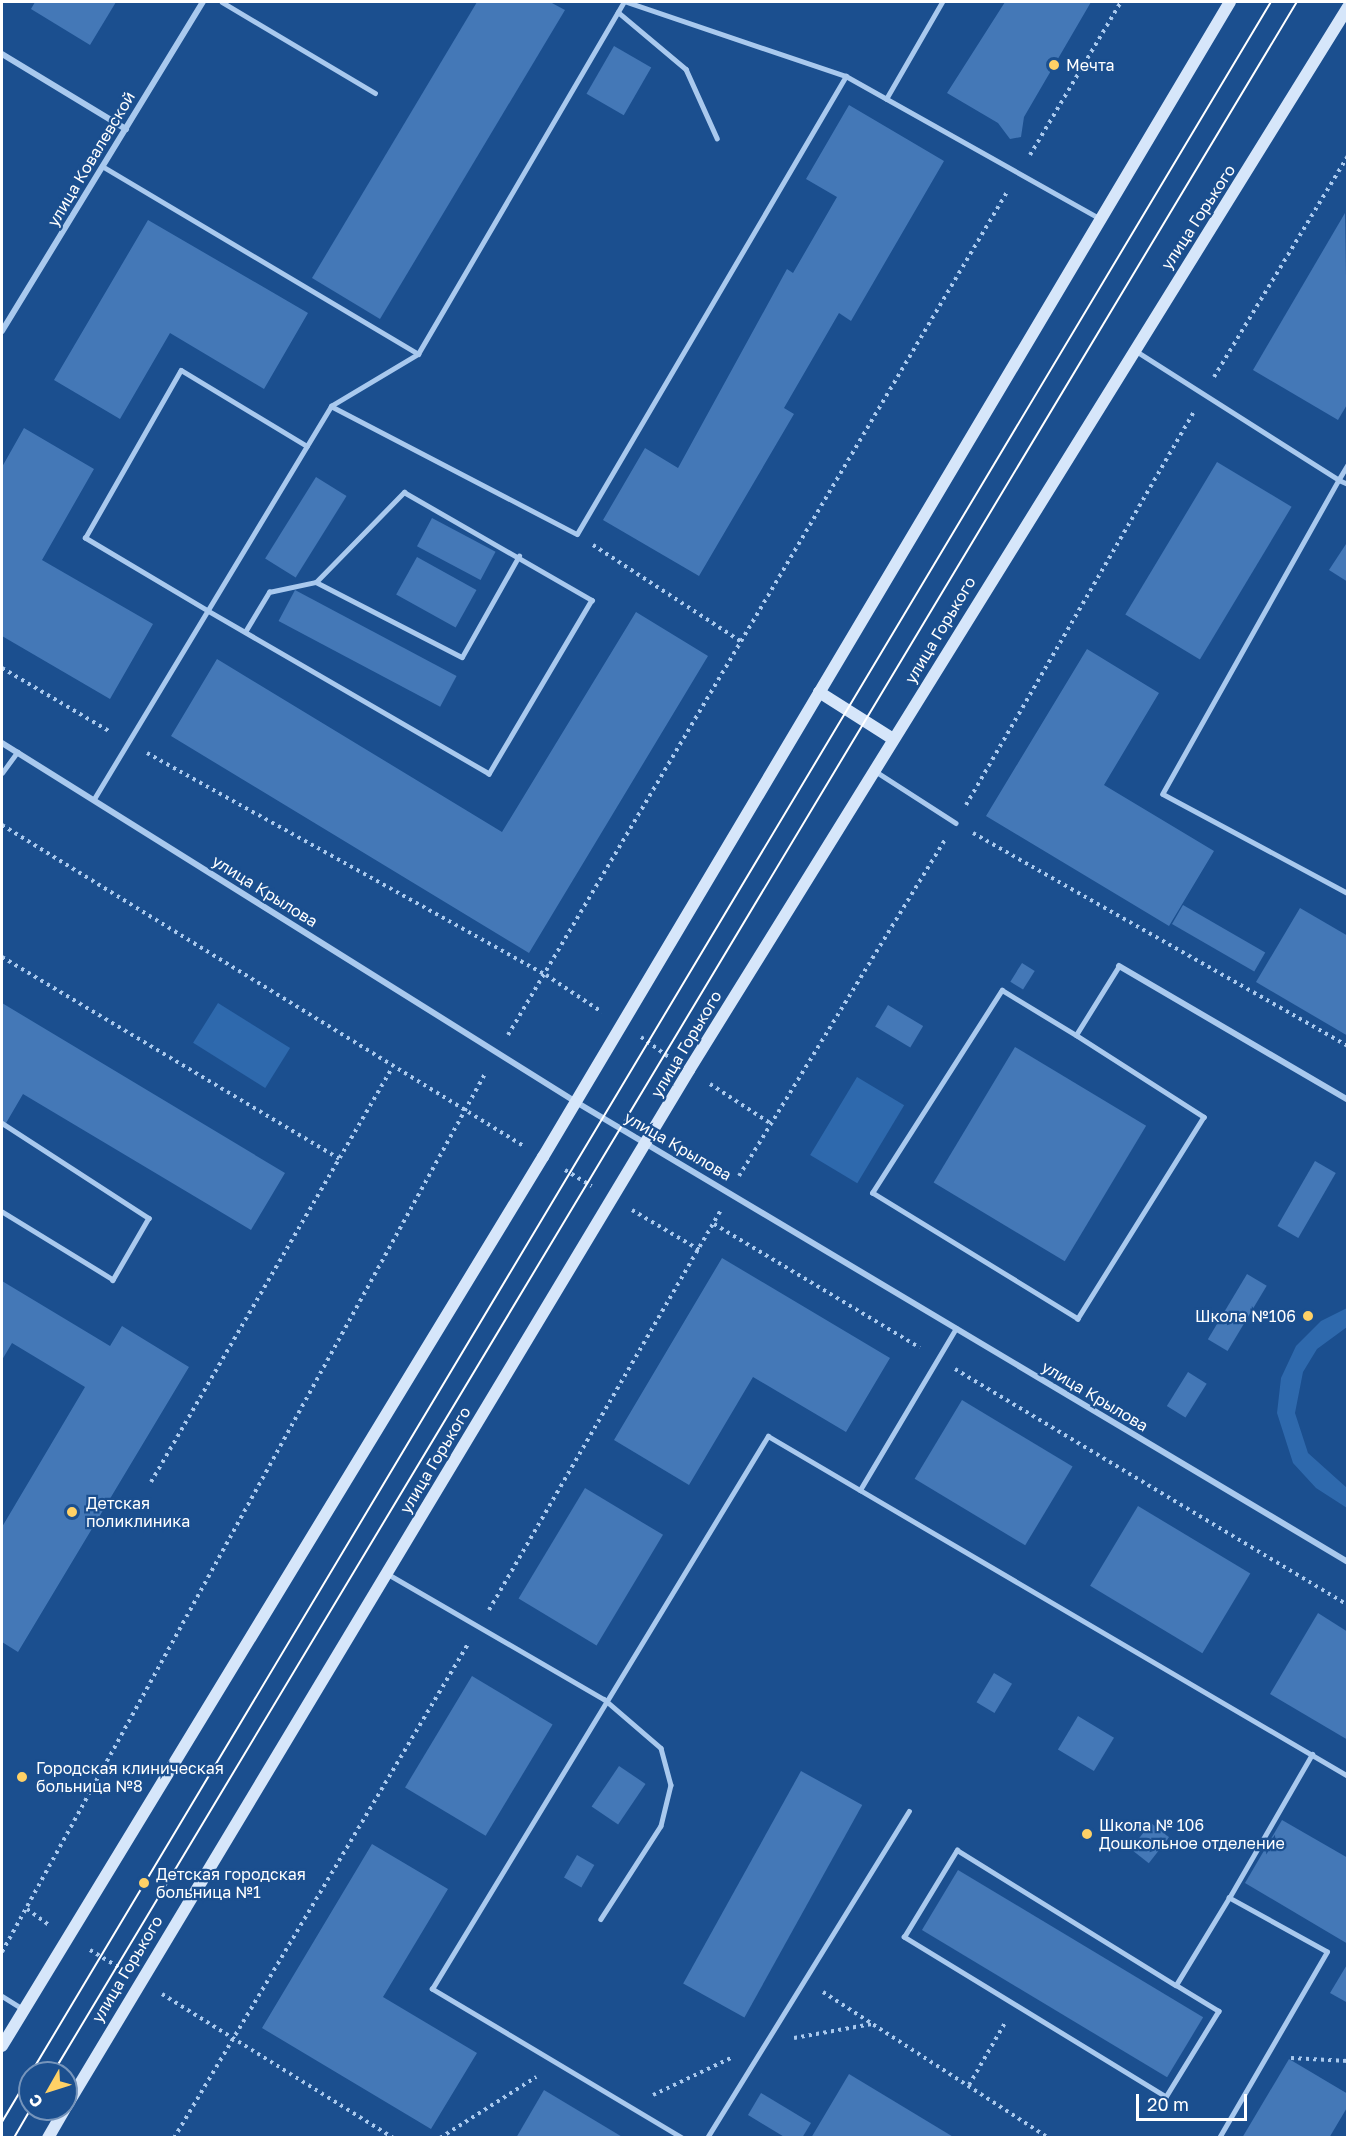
<!DOCTYPE html>
<html>
<head>
<meta charset="utf-8">
<style>
	body { margin:0 }
	#map { position:relative; width:1349px; height:2139px; overflow:hidden; background:#1b4f8f; font-family:"Golos Text",sans-serif }
	div>[style] { position:absolute }
	[style*='--x'] { left:calc(var(--x)*1px); top:calc(var(--y)*1px); width:calc(var(--w)*1px); rotate:calc(var(--a)*1deg) }
	.green>* { inset:0; background:#2e69ad; transform-origin:0 0 }
	.building>* { inset:0; background:#4478b7; transform-origin:0 0 }
	.path>* { height:4px; margin-top:-2px; transform-origin:0; background:repeating-linear-gradient(90deg,#a9c9ee 0 3px,transparent 0 7.5px) }
	.lane>* { height:4.5px; margin:-2.25px; padding:0 2.25px; transform-origin:2.25px; border-radius:2.25px; background:#a9c9ee }
	.street>* { height:6px; margin:-3px; padding:0 3px; transform-origin:3px; border-radius:3px; background:#a9c9ee }
	.secondary>* { height:12px; margin:-6px; padding:0 6px; transform-origin:6px; border-radius:6px; background:#d6e6fa }
	.tram>* { height:1.5px; margin:-0.75px; padding:0 0.75px; transform-origin:0.75px; border-radius:0.75px; background:#fff }
	.dots>* { width:16px; height:16px; translate:-50% -50%; box-sizing:border-box; border:3px solid #1b4f8f; border-radius:50% }
	span { translate:-50% -50%; white-space:nowrap; text-align:center; line-height:1.15; -webkit-text-stroke:4.5px #1b4f8f; paint-order:stroke }
	.poi-label { font-size:16px; color:#fff }
	.left { translate:0 -50%; text-align:left }
	.right { translate:-100% -50%; text-align:right }
	.street-label { font-size:16px; color:#fff }
	.frame { position:absolute; inset:0; border:3px solid #fff; pointer-events:none }
	.north { position:absolute; left:18px; top:2061px; width:60px; height:60px; box-sizing:border-box; background:#1b4f8f; border:2px solid #7695bc; border-radius:50%; rotate:231deg; font-size:16px; font-weight:700; line-height:24px; text-align:center; color:#fff }
	.north::after { content:''; display:block; margin:auto; width:21px; height:27px; background:#ffd166; clip-path:polygon(50% 0,100% 100%,50% 72%,0 100%) }
	.scale { position:absolute; left:1136px; top:2094px; width:111px; height:27px; box-sizing:border-box; border:3px solid #fff; border-top:0; padding-left:8px; font-size:18px; line-height:21px; white-space:nowrap; color:#fff; -webkit-text-stroke:4px #1b4f8f; paint-order:stroke }
</style>
</head>
<body>
<div id="map">
	<div class="green">
		<div style="left:218px;top:1003px;width:85px;height:47px;rotate:32deg"></div>
		<div style="left:857px;top:1077px;width:55px;height:91px;rotate:31deg"></div>
		<div style="clip-path:polygon(1347px 1308px,1347px 1327px,1317px 1349px,1303px 1372px,1295px 1413px,1308px 1453px,1347px 1488px,1347px 1508px,1316px 1488px,1293px 1463px,1277px 1413px,1281px 1378px,1296px 1346px,1321px 1321px)"></div>
	</div>
	<div class="building">
		<div style="clip-path:polygon(35px 2px,116px 2px,90px 45px,31px 9px)"></div>
		<div style="clip-path:polygon(477px 2px,550px 2px,565px 10px,380px 319px,312px 278px)"></div>
		<div style="clip-path:polygon(1005px 2px,1091px 2px,1024px 117px,1021px 137px,1010px 139px,998px 123px,947px 93px)"></div>
		<div style="left:614px;top:46px;width:43px;height:55px;rotate:30deg"></div>
		<div style="clip-path:polygon(849px 105px,944px 161px,851px 321px,839px 313px,784px 408px,794px 414px,699px 576px,603px 520px,645px 448px,678px 468px,787px 269px,793px 273px,837px 197px,806px 179px)"></div>
		<div style="clip-path:polygon(1345px 213px,1348px 403px,1338px 420px,1253px 370px)"></div>
		<div style="clip-path:polygon(148px 220px,308px 313px,264px 389px,170px 333px,120px 419px,54px 380px)"></div>
		<div style="clip-path:polygon(24px 428px,94px 469px,42px 560px,153px 624px,110px 699px,2px 636px,2px 467px)"></div>
		<div style="left:1217px;top:462px;width:87px;height:178px;rotate:31deg"></div>
		<div style="left:316px;top:477px;width:36px;height:96px;rotate:32deg"></div>
		<div style="left:432px;top:518px;width:72px;height:32px;rotate:28deg"></div>
		<div style="clip-path:polygon(1348px 541px,1348px 582px,1329px 570px)"></div>
		<div style="left:417px;top:557px;width:68px;height:43px;rotate:29deg"></div>
		<div style="left:295px;top:590px;width:183px;height:35px;rotate:28deg"></div>
		<div style="clip-path:polygon(636px 612px,708px 656px,529px 953px,171px 736px,217px 659px,502px 832px)"></div>
		<div style="clip-path:polygon(1087px 649px,1159px 693px,1104px 785px,1214px 851px,1169px 926px,986px 816px)"></div>
		<div style="left:1183px;top:905px;width:95px;height:22px;rotate:30deg"></div>
		<div style="clip-path:polygon(1300px 908px,1348px 936px,1348px 1036px,1256px 982px)"></div>
		<div style="left:1022px;top:963px;width:15px;height:22px;rotate:32deg"></div>
		<div style="clip-path:polygon(2px 1003px,285px 1173px,251px 1230px,23px 1094px,2px 1130px)"></div>
		<div style="left:888px;top:1005px;width:41px;height:25px;rotate:31deg"></div>
		<div style="left:1015px;top:1047px;width:153px;height:158px;rotate:31deg"></div>
		<div style="left:1315px;top:1161px;width:24px;height:75px;rotate:30deg"></div>
		<div style="clip-path:polygon(722px 1258px,890px 1358px,846px 1432px,753px 1377px,689px 1485px,614px 1440px)"></div>
		<div style="left:1247px;top:1274px;width:23px;height:76px;rotate:31deg"></div>
		<div style="clip-path:polygon(2px 1281px,110px 1346px,122px 1326px,189px 1367px,18px 1652px,2px 1642px,2px 1527px,85px 1387px,12px 1343px,2px 1360px)"></div>
		<div style="left:1188px;top:1372px;width:22px;height:40px;rotate:32deg"></div>
		<div style="left:962px;top:1400px;width:129px;height:92px;rotate:31deg"></div>
		<div style="left:585px;top:1488px;width:91px;height:129px;rotate:31deg"></div>
		<div style="left:1138px;top:1506px;width:131px;height:93px;rotate:31deg"></div>
		<div style="clip-path:polygon(1318px 1613px,1348px 1632px,1348px 1740px,1270px 1694px)"></div>
		<div style="left:994px;top:1673px;width:21px;height:34px;rotate:31deg"></div>
		<div style="left:472px;top:1676px;width:94px;height:130px;rotate:31deg"></div>
		<div style="left:1078px;top:1716px;width:42px;height:39px;rotate:31deg"></div>
		<div style="left:619px;top:1766px;width:32px;height:49px;rotate:34deg"></div>
		<div style="left:801px;top:1771px;width:70px;height:243px;rotate:29deg"></div>
		<div style="clip-path:polygon(1282px 1820px,1348px 1858px,1348px 1944px,1245px 1883px)"></div>
		<div style="left:1151px;top:1823px;width:23px;height:33px;rotate:38deg"></div>
		<div style="clip-path:polygon(372px 1844px,448px 1889px,383px 1997px,477px 2053px,431px 2129px,262px 2028px)"></div>
		<div style="left:577px;top:1855px;width:20px;height:26px;rotate:30deg"></div>
		<div style="left:958px;top:1870px;width:286px;height:70px;rotate:31deg"></div>
		<div style="clip-path:polygon(1348px 1963px,1348px 2003px,1330px 1993px)"></div>
		<div style="clip-path:polygon(1289px 2059px,1348px 2094px,1348px 2106px,1329px 2138px,1242px 2138px)"></div>
		<div style="clip-path:polygon(849px 2074px,955px 2138px,811px 2138px)"></div>
		<div style="clip-path:polygon(544px 2090px,624px 2138px,516px 2138px)"></div>
		<div style="clip-path:polygon(761px 2093px,811px 2123px,802px 2138px,786px 2138px,748px 2115px)"></div>
	</div>
	<div class="path">
		<div style="--x:1030;--y:155;--w:178;--a:-59.3"></div>
		<div style="--x:1214;--y:377;--w:258;--a:-58.8"></div>
		<div style="--x:593;--y:545;--w:178;--a:33.1"></div>
		<div style="--x:2;--y:668;--w:124;--a:30.5"></div>
		<div style="--x:147;--y:753;--w:457;--a:29.1"></div>
		<div style="--x:546;--y:975;--w:67;--a:33.5"></div>
		<div style="--x:966;--y:805;--w:455;--a:-59.9"></div>
		<div style="--x:2;--y:825;--w:611;--a:31.61"></div>
		<div style="--x:973;--y:833;--w:431;--a:29.6"></div>
		<div style="--x:2;--y:957;--w:393;--a:30.9"></div>
		<div style="--x:508;--y:1035;--w:980;--a:-59.38"></div>
		<div style="--x:641;--y:1037;--w:34;--a:36"></div>
		<div style="--x:710;--y:1084;--w:72;--a:33"></div>
		<div style="--x:565;--y:1170;--w:31;--a:31"></div>
		<div style="--x:739;--y:1176;--w:394;--a:-58.5"></div>
		<div style="--x:632;--y:1210;--w:80;--a:30.7"></div>
		<div style="--x:714;--y:1224;--w:240;--a:31"></div>
		<div style="--x:955;--y:1369;--w:458;--a:31"></div>
		<div style="--x:151;--y:1482;--w:480;--a:-59.8"></div>
		<div style="--x:489;--y:1610;--w:461;--a:-59.9"></div>
		<div style="--x:27;--y:1909;--w:26;--a:36"></div>
		<div style="--x:90;--y:1950;--w:35;--a:31"></div>
		<div style="--x:2;--y:1952;--w:1004;--a:-61.19"></div>
		<div style="--x:823;--y:1992;--w:269;--a:32.9"></div>
		<div style="--x:162;--y:1994;--w:272;--a:31.9"></div>
		<div style="--x:794;--y:2038;--w:79;--a:-10.2"></div>
		<div style="--x:1291;--y:2058;--w:57;--a:3"></div>
		<div style="--x:969;--y:2085;--w:72;--a:-59.9"></div>
		<div style="--x:653;--y:2095;--w:86;--a:-25.4"></div>
		<div style="--x:174;--y:2138;--w:575;--a:-59.24"></div>
		<div style="--x:440;--y:2138;--w:114;--a:-32.4"></div>
	</div>
	<div class="lane">
		<div style="--x:222;--y:2;--w:178;--a:30.7"></div>
		<div style="--x:627;--y:2;--w:231;--a:18.7"></div>
		<div style="--x:846;--y:76;--w:290;--a:29.3"></div>
		<div style="--x:618;--y:12;--w:89;--a:40"></div>
		<div style="--x:686;--y:69;--w:76;--a:65.8"></div>
		<div style="--x:886;--y:99;--w:112;--a:-60"></div>
		<div style="--x:102;--y:166;--w:368;--a:30.7"></div>
		<div style="--x:418;--y:354;--w:408;--a:-59.7"></div>
		<div style="--x:1136;--y:351;--w:241;--a:32.4"></div>
		<div style="--x:1339;--y:480;--w:360;--a:119.3"></div>
		<div style="--x:1163;--y:794;--w:210;--a:28.2"></div>
		<div style="--x:331;--y:406;--w:277;--a:27.5"></div>
		<div style="--x:577;--y:534;--w:531;--a:-59.57"></div>
		<div style="--x:1348;--y:465;--w:17;--a:121"></div>
		<div style="--x:1339;--y:480;--w:10;--a:24"></div>
		<div style="--x:316;--y:582;--w:164;--a:27.2"></div>
		<div style="--x:462;--y:657;--w:116;--a:-60.6"></div>
		<div style="--x:245;--y:632;--w:47;--a:-59"></div>
		<div style="--x:269;--y:592;--w:48;--a:-12"></div>
		<div style="--x:316;--y:582;--w:126;--a:-45.6"></div>
		<div style="--x:404;--y:492;--w:217;--a:29.9"></div>
		<div style="--x:592;--y:600;--w:202;--a:120.6"></div>
		<div style="--x:489;--y:774;--w:325;--a:-149.9"></div>
		<div style="--x:208;--y:611;--w:143;--a:-149.3"></div>
		<div style="--x:85;--y:538;--w:193;--a:-60.3"></div>
		<div style="--x:181;--y:370;--w:147;--a:31.1"></div>
		<div style="--x:875;--y:771;--w:96;--a:32.7"></div>
		<div style="--x:2;--y:773;--w:26;--a:-54"></div>
		<div style="--x:94;--y:799;--w:459;--a:-58.9"></div>
		<div style="--x:331;--y:406;--w:101;--a:-30.9"></div>
		<div style="--x:1076;--y:1035;--w:152;--a:32.6"></div>
		<div style="--x:1204;--y:1117;--w:238;--a:122"></div>
		<div style="--x:1078;--y:1319;--w:241;--a:-148.5"></div>
		<div style="--x:872;--y:1193;--w:241;--a:-57.4"></div>
		<div style="--x:1002;--y:990;--w:87;--a:31.3"></div>
		<div style="--x:1076;--y:1035;--w:81;--a:-58.1"></div>
		<div style="--x:2;--y:1123;--w:175;--a:32.9"></div>
		<div style="--x:149;--y:1218;--w:72;--a:120.1"></div>
		<div style="--x:113;--y:1280;--w:130;--a:-148.5"></div>
		<div style="--x:860;--y:1490;--w:566;--a:30.37"></div>
		<div style="--x:388;--y:1574;--w:250;--a:30.1"></div>
		<div style="--x:604;--y:1699;--w:75;--a:40.7"></div>
		<div style="--x:661;--y:1748;--w:38;--a:75"></div>
		<div style="--x:671;--y:1785;--w:42;--a:103.7"></div>
		<div style="--x:661;--y:1826;--w:111;--a:122.8"></div>
		<div style="--x:1176;--y:1985;--w:50;--a:31.2"></div>
		<div style="--x:1219;--y:2011;--w:101;--a:121.6"></div>
		<div style="--x:1166;--y:2097;--w:307;--a:-148.6"></div>
		<div style="--x:904;--y:1937;--w:102;--a:-58.7"></div>
		<div style="--x:957;--y:1850;--w:257;--a:31.7"></div>
		<div style="--x:1176;--y:1985;--w:102;--a:-58.7"></div>
		<div style="--x:2;--y:1996;--w:25;--a:32"></div>
		<div style="--x:682;--y:2138;--w:291;--a:-149.2"></div>
		<div style="--x:432;--y:1989;--w:647;--a:-58.72"></div>
		<div style="--x:768;--y:1436;--w:107;--a:30.4"></div>
		<div style="--x:860;--y:1490;--w:188;--a:-59.3"></div>
		<div style="--x:707;--y:2138;--w:384;--a:-58.3"></div>
		<div style="--x:1219;--y:2138;--w:215;--a:-59.9"></div>
		<div style="--x:1327;--y:1952;--w:112;--a:-151.1"></div>
		<div style="--x:1229;--y:1898;--w:166;--a:-60"></div>
	</div>
	<div class="street">
		<div style="--x:2;--y:54;--w:145;--a:31.2"></div>
		<div style="--x:2;--y:331;--w:386;--a:-58.6"></div>
		<div style="--x:2;--y:743;--w:677;--a:32.02"></div>
		<div style="--x:576;--y:1102;--w:899;--a:30.79"></div>
		<div style="--x:1119;--y:966;--w:265;--a:30.3"></div>
	</div>
	<div class="secondary">
		<div style="--x:819;--y:692;--w:88;--a:32.4"></div>
		<div style="--x:2;--y:2046;--w:1041;--a:-58.68"></div>
		<div style="--x:543;--y:1157;--w:1344;--a:-59.26"></div>
		<div style="--x:66;--y:2107;--w:1210;--a:-59"></div>
		<div style="--x:689;--y:1070;--w:1251;--a:-58.2"></div>
		<div style="--x:48;--y:2138;--w:34;--a:-60"></div>
	</div>
	<div class="tram">
		<div style="--x:31;--y:2073;--w:2414;--a:-59.09"></div>
		<div style="--x:53;--y:2073;--w:2416;--a:-59.01"></div>
		<div style="--x:2;--y:2122;--w:55;--a:-59.2"></div>
		<div style="--x:14;--y:2138;--w:34;--a:-60"></div>
	</div>
	<div class="dots">
		<div style="left:1054px;top:65px;background:#ffd166"></div>
		<div style="left:1308px;top:1316px;background:#ffd166"></div>
		<div style="left:72px;top:1512px;background:#ffd166"></div>
		<div style="left:22px;top:1777px;background:#ffd166"></div>
		<div style="left:1087px;top:1834px;background:#ffd166"></div>
		<div style="left:144px;top:1883px;background:#ffd166"></div>
	</div>
	<div class="poi-label">
		<span class="left" style="left:1066px;top:65px">Мечта</span>
		<span class="right" style="left:1296px;top:1316px">Школа №106</span>
		<span class="left" style="left:86px;top:1512px">Детская<br>поликлиника</span>
		<span class="left" style="left:36px;top:1777px">Городская клиническая<br>больница №8</span>
		<span class="left" style="left:1099px;top:1834px">Школа № 106<br>Дошкольное отделение</span>
		<span class="left" style="left:156px;top:1883px">Детская городская<br>больница №1</span>
	</div>
	<div class="street-label">
		<span style="left:91px;top:159px;rotate:-59deg">улица Ковалевской</span>
		<span style="left:1198px;top:217px;rotate:-57deg">улица Горького</span>
		<span style="left:940px;top:630px;rotate:-59deg">улица Горького</span>
		<span style="left:265px;top:891px;rotate:32deg">улица Крылова</span>
		<span style="left:686px;top:1044px;rotate:-59deg">улица Горького</span>
		<span style="left:678px;top:1146px;rotate:30deg">улица Крылова</span>
		<span style="left:1095px;top:1396px;rotate:31deg">улица Крылова</span>
		<span style="left:435px;top:1460px;rotate:-59deg">улица Горького</span>
		<span style="left:127px;top:1969px;rotate:-59deg">улица Горького</span>
	</div>
	<div class="frame"></div>
	<div class="north">С</div>
	<div class="scale">20 m</div>
</div>
</body>
</html>
